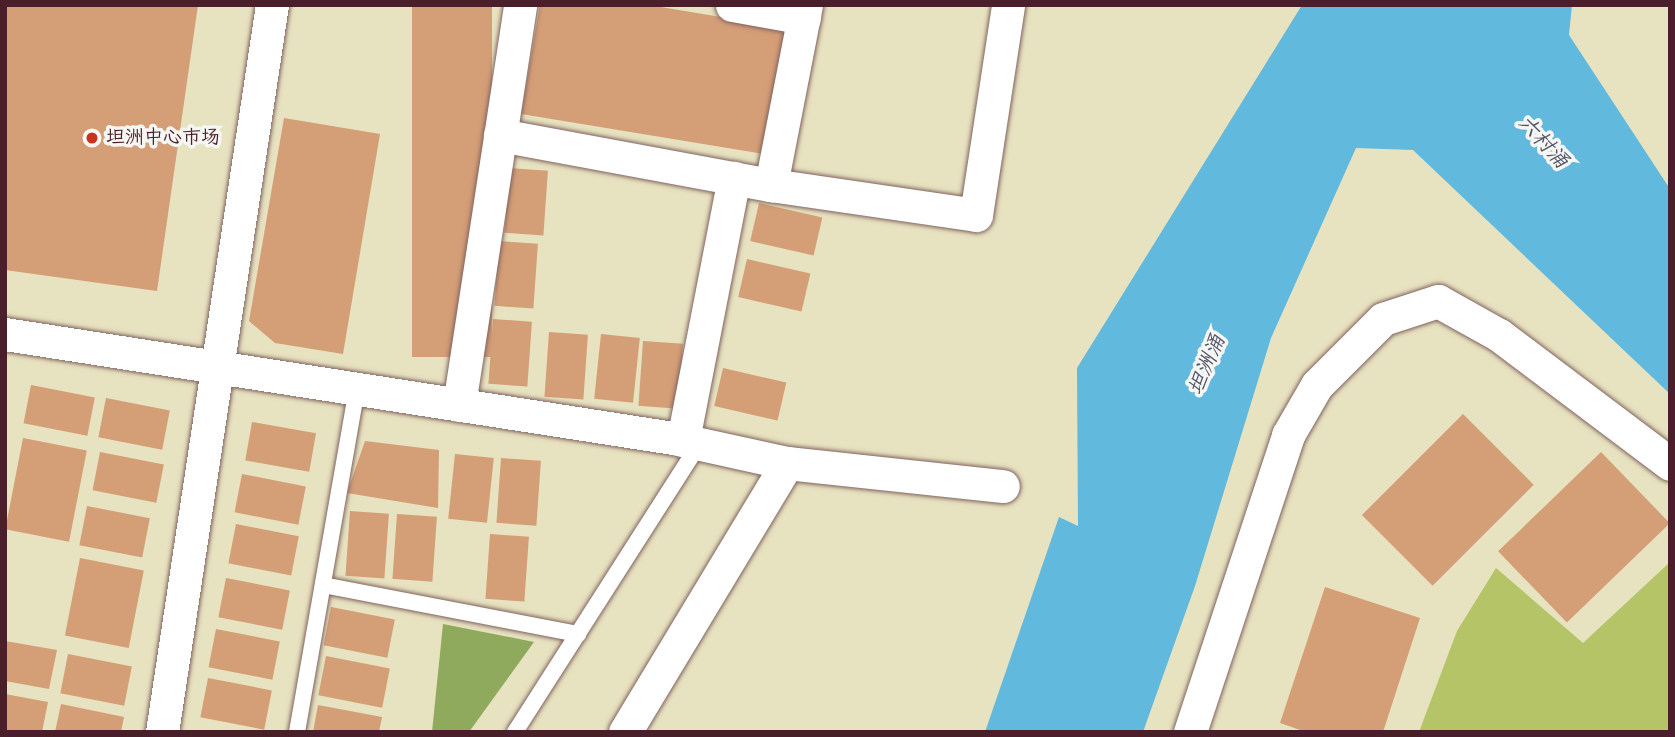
<!DOCTYPE html>
<html>
<head>
<meta charset="utf-8">
<style>
	body { margin:0 }
	#map { position:relative; width:1675px; height:737px; overflow:hidden; background:#e7e2c0; font-family:"Balsamiq Sans","LXGW WenKai TC",sans-serif }
	div>[style] { position:absolute }
	[style*='--x'] { left:calc(var(--x)*1px); top:calc(var(--y)*1px); width:calc(var(--w)*1px); rotate:calc(var(--a)*1deg) }
	.green>* { inset:0; background:#b4c467 }
	.forest>* { inset:0; background:#8faa5c }
	.water>* { inset:0; background:#61b9de }
	.building>* { inset:0; background:#d49e77; transform-origin:0 0 }
	.roads { filter:drop-shadow(0 0 2px #81635f) drop-shadow(0 0 2px #81635f) }
	.lane>* { height:16px; margin:-8px; padding:0 8px; transform-origin:8px; border-radius:8px; background:#fff }
	.street>* { height:33px; margin:-16.5px; padding:0 16.5px; transform-origin:16.5px; border-radius:16.5px; background:#fff }
	.dots>* { width:19px; height:19px; translate:-50% -50%; box-sizing:border-box; border:4px solid #f6f6f2; border-radius:50% }
	span { translate:-50% -50%; white-space:nowrap; text-align:center; line-height:1.15; -webkit-text-stroke:7px #f6f6f2; paint-order:stroke }
	.poi-label { font-size:19px; color:#4a1f2b }
	.left { translate:0 -50%; text-align:left }
	.water-label { font-size:21px; color:#52556a; font-style:italic }
	.frame { position:absolute; inset:0; border:7px solid #4a1f2b; pointer-events:none }
</style>
</head>
<body>
<div id="map">
	<div class="green">
		<div style="clip-path:polygon(1670px 562px,1670px 732px,1419px 732px,1457px 631px,1496px 568px,1583px 643px)"></div>
	</div>
	<div class="forest">
		<div style="clip-path:polygon(443px 624px,534px 642px,469px 732px,432px 732px)"></div>
	</div>
	<div class="water">
		<div style="clip-path:polygon(1302px 5px,1572px 5px,1569px 35px,1670px 189px,1670px 394px,1413px 150px,1356px 148px,1271px 338px,1195px 586px,1143px 732px,985px 732px,1059px 517px,1078px 526px,1077px 368px)"></div>
	</div>
	<div class="building">
		<div style="clip-path:polygon(5px 5px,198px 5px,157px 291px,5px 270px)"></div>
		<div style="left:412px;top:5px;width:80px;height:352px"></div>
		<div style="clip-path:polygon(540px 5px,649px 5px,786px 28px,764px 154px,521px 114px)"></div>
		<div style="clip-path:polygon(284px 118px,380px 134px,343px 354px,275px 343px,249px 321px)"></div>
		<div style="left:509px;top:168px;width:39px;height:65px;rotate:4deg"></div>
		<div style="left:759px;top:203px;width:65px;height:39px;rotate:13deg"></div>
		<div style="left:499px;top:241px;width:39px;height:65px;rotate:4deg"></div>
		<div style="left:747px;top:259px;width:65px;height:39px;rotate:13deg"></div>
		<div style="left:493px;top:319px;width:39px;height:65px;rotate:4deg"></div>
		<div style="left:549px;top:332px;width:39px;height:65px;rotate:4deg"></div>
		<div style="left:601px;top:334px;width:39px;height:65px;rotate:6deg"></div>
		<div style="left:643px;top:341px;width:40px;height:65px;rotate:4deg"></div>
		<div style="left:723px;top:368px;width:65px;height:39px;rotate:13deg"></div>
		<div style="left:31px;top:385px;width:65px;height:39px;rotate:11deg"></div>
		<div style="left:106px;top:398px;width:65px;height:40px;rotate:11deg"></div>
		<div style="left:1463px;top:414px;width:100px;height:143px;rotate:45deg"></div>
		<div style="left:252px;top:422px;width:65px;height:39px;rotate:10deg"></div>
		<div style="left:23px;top:438px;width:65px;height:93px;rotate:11deg"></div>
		<div style="clip-path:polygon(365px 441px,439px 450px,438px 508px,347px 493px)"></div>
		<div style="left:100px;top:452px;width:65px;height:39px;rotate:11deg"></div>
		<div style="left:1601px;top:452px;width:99px;height:143px;rotate:46deg"></div>
		<div style="left:455px;top:454px;width:39px;height:65px;rotate:6deg"></div>
		<div style="left:501px;top:458px;width:40px;height:65px;rotate:4deg"></div>
		<div style="left:242px;top:474px;width:65px;height:39px;rotate:11deg"></div>
		<div style="left:87px;top:506px;width:64px;height:40px;rotate:11deg"></div>
		<div style="left:350px;top:511px;width:39px;height:65px;rotate:4deg"></div>
		<div style="left:397px;top:514px;width:40px;height:65px;rotate:4deg"></div>
		<div style="left:236px;top:524px;width:64px;height:40px;rotate:11deg"></div>
		<div style="left:490px;top:534px;width:39px;height:65px;rotate:4deg"></div>
		<div style="left:80px;top:558px;width:65px;height:79px;rotate:11deg"></div>
		<div style="left:226px;top:578px;width:65px;height:40px;rotate:11deg"></div>
		<div style="clip-path:polygon(1325px 587px,1420px 618px,1383px 732px,1306px 732px,1280px 723px)"></div>
		<div style="left:331px;top:607px;width:65px;height:39px;rotate:11deg"></div>
		<div style="left:216px;top:629px;width:65px;height:39px;rotate:11deg"></div>
		<div style="clip-path:polygon(5px 641px,57px 650px,49px 689px,5px 681px)"></div>
		<div style="left:68px;top:654px;width:65px;height:40px;rotate:11deg"></div>
		<div style="left:326px;top:656px;width:65px;height:40px;rotate:11deg"></div>
		<div style="left:208px;top:678px;width:65px;height:40px;rotate:11deg"></div>
		<div style="clip-path:polygon(5px 694px,48px 702px,42px 732px,5px 732px)"></div>
		<div style="clip-path:polygon(61px 704px,124px 717px,121px 732px,55px 732px)"></div>
		<div style="clip-path:polygon(318px 705px,382px 717px,379px 732px,313px 732px)"></div>
	</div>
	<div class="roads">
		<div class="lane">
			<div style="--x:323;--y:585;--w:260;--a:10.9"></div>
			<div style="--x:297;--y:732;--w:348;--a:-80.1"></div>
			<div style="--x:515;--y:732;--w:342;--a:-57.4"></div>
		</div>
		<div class="street">
			<div style="--x:732;--y:5;--w:73;--a:10.2"></div>
			<div style="--x:500;--y:135;--w:276;--a:10.5"></div>
			<div style="--x:771;--y:185;--w:183;--a:-79"></div>
			<div style="--x:771;--y:185;--w:207;--a:8.3"></div>
			<div style="--x:976;--y:215;--w:212;--a:-81.3"></div>
			<div style="--x:5;--y:334;--w:676;--a:8.85"></div>
			<div style="--x:673;--y:438;--w:117;--a:12.4"></div>
			<div style="--x:787;--y:463;--w:217;--a:6.1"></div>
			<div style="--x:459;--y:405;--w:405;--a:-81.3"></div>
			<div style="--x:683;--y:440;--w:267;--a:-79"></div>
			<div style="--x:162;--y:732;--w:735;--a:-81.4"></div>
			<div style="--x:625;--y:732;--w:314;--a:-58.9"></div>
			<div style="--x:1190;--y:732;--w:313;--a:-71.7"></div>
			<div style="--x:1288;--y:435;--w:58;--a:-59.9"></div>
			<div style="--x:1317;--y:385;--w:93;--a:-45"></div>
			<div style="--x:1383;--y:319;--w:58;--a:-18.1"></div>
			<div style="--x:1438;--y:301;--w:70;--a:29.1"></div>
			<div style="--x:1499;--y:335;--w:214;--a:37"></div>
		</div>
	</div>
	<div class="dots">
		<div style="left:92px;top:138px;background:#c8321e"></div>
	</div>
	<div class="poi-label">
		<span class="left" style="left:106px;top:138px">坦洲中心市场</span>
	</div>
	<div class="water-label">
		<span style="left:1543px;top:142px;rotate:47deg">六村涌</span>
		<span style="left:1207px;top:365px;rotate:-67deg">坦洲涌</span>
	</div>
	<div class="frame"></div>
</div>
</body>
</html>
